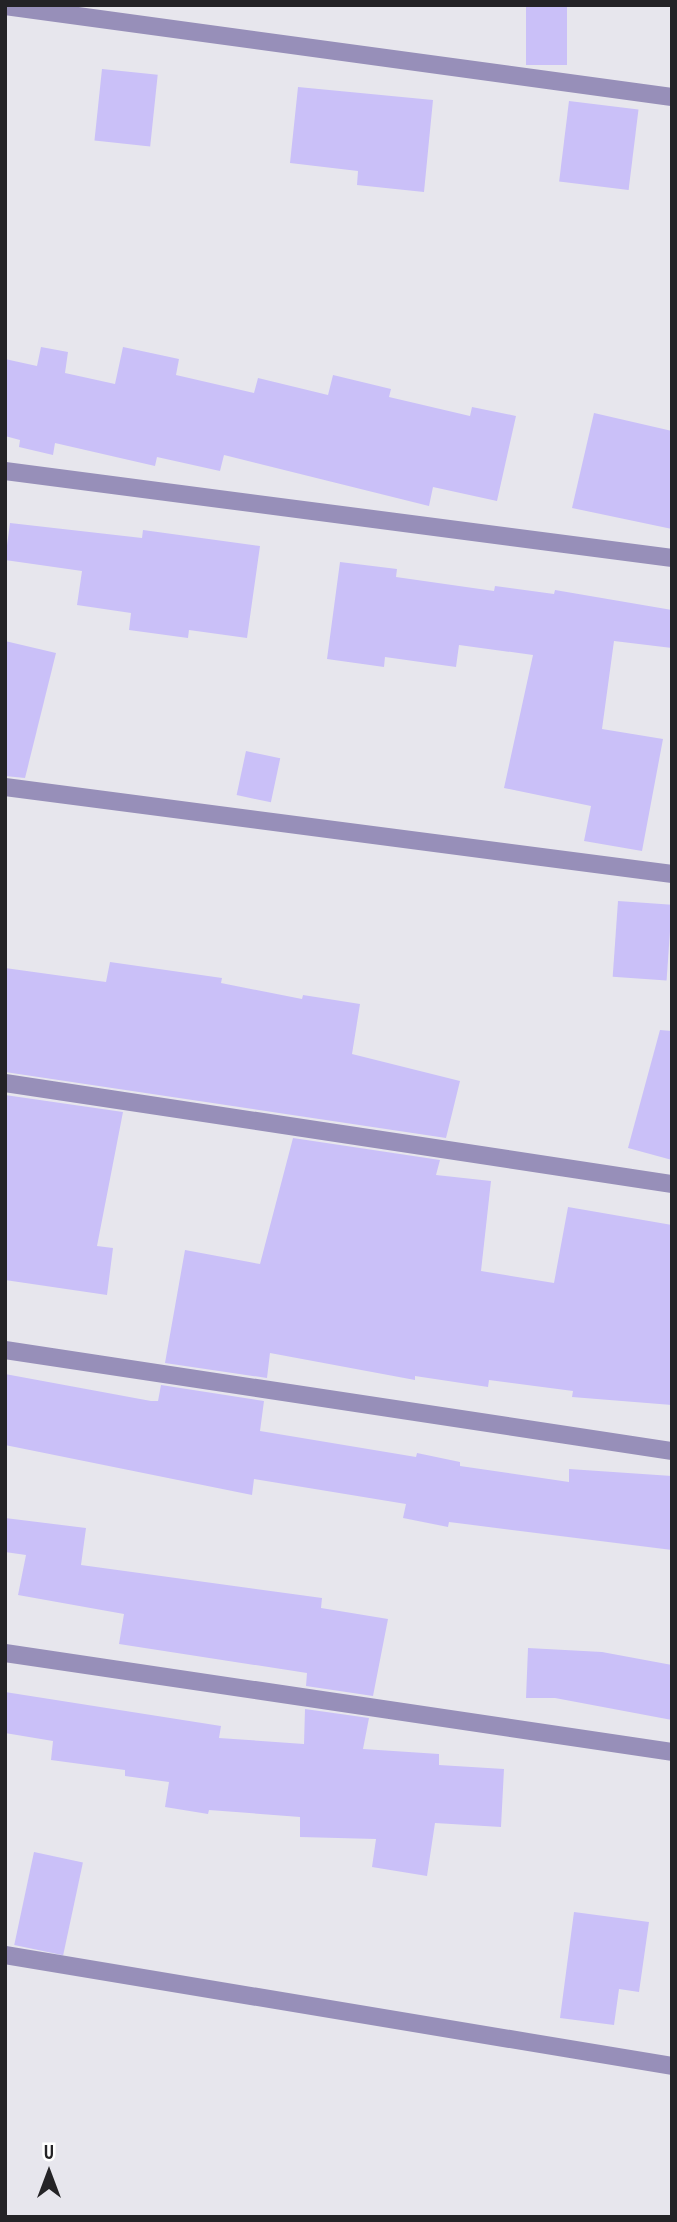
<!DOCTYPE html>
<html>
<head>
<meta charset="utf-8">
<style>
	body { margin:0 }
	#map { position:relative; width:677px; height:2222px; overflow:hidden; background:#e7e6ed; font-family:"PT Sans Narrow",sans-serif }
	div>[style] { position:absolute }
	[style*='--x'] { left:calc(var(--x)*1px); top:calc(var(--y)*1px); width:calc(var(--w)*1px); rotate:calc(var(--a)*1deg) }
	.building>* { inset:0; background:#cac0f8; transform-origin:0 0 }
	.minor>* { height:18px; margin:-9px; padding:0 9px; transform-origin:9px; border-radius:9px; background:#978fb9 }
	span { translate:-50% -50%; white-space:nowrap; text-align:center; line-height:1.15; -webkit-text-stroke:7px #fff; paint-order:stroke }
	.frame { position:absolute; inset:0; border:7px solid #242326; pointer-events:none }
	.north { position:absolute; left:14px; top:2138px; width:70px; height:70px; -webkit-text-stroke:5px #fff; paint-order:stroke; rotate:0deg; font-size:19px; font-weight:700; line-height:28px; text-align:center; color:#242326 }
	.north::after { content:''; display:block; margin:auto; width:24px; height:32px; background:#242326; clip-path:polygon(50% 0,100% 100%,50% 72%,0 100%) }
</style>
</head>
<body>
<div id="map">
	<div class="building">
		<div style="left:526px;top:5px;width:41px;height:60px"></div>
		<div style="left:102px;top:69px;width:56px;height:72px;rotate:6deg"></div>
		<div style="clip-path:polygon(298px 87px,433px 100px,424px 192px,357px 185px,358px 171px,290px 163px)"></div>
		<div style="left:569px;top:101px;width:70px;height:81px;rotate:7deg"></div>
		<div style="clip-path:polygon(41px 347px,68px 352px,65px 373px,115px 384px,123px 347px,179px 359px,176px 375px,254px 393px,258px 378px,328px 395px,333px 375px,391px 389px,389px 397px,470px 416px,472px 407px,516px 416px,497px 501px,433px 487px,429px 506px,224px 455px,220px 471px,157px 457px,155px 466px,55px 443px,53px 455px,19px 447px,20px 440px,5px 436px,5px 359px,37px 366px)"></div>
		<div style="clip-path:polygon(594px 413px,672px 431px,672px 529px,572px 508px)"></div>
		<div style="clip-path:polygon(10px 523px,142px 538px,143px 530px,260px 546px,247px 638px,189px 630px,188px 638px,129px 630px,131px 613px,77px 605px,82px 571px,5px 560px)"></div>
		<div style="clip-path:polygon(340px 562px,397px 569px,396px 577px,494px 591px,495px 586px,554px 594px,555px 590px,672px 610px,672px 648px,614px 641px,602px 729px,663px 739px,642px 851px,584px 841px,591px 806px,504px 788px,533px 655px,459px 645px,456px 667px,385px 657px,384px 667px,327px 659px)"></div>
		<div style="clip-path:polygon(5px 641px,56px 653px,25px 778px,5px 776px)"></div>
		<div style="left:246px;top:751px;width:35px;height:45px;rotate:12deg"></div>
		<div style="left:618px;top:901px;width:54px;height:76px;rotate:4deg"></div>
		<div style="clip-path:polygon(110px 962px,222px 978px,221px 983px,302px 999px,303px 995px,360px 1004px,352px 1054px,460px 1081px,446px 1138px,5px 1072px,5px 968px,106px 982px)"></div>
		<div style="clip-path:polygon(660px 1030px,672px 1031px,672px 1160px,628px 1148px)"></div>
		<div style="clip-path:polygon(5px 1095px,123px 1112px,97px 1246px,113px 1248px,107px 1295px,5px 1280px)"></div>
		<div style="clip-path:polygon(293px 1138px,440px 1160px,436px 1175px,491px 1181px,481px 1271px,554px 1283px,568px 1207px,672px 1225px,672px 1405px,572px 1397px,573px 1391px,489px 1380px,488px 1387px,415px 1376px,415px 1380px,270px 1353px,267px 1378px,165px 1363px,185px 1250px,260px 1264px)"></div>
		<div style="clip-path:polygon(5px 1374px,151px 1401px,158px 1401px,161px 1385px,264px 1401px,260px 1431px,416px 1457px,417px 1453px,460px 1462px,460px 1466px,569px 1482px,569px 1469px,672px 1476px,672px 1550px,449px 1522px,448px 1527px,403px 1518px,406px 1504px,254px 1479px,252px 1495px,5px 1445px)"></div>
		<div style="clip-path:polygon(5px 1518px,86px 1528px,81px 1565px,322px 1598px,321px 1608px,388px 1619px,373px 1696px,306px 1686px,307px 1673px,119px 1644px,124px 1614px,18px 1595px,26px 1555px,5px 1552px)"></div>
		<div style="clip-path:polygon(528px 1648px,602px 1652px,672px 1665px,672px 1720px,555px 1698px,526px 1698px)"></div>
		<div style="clip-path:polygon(5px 1692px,221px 1726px,219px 1738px,304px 1744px,305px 1709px,369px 1718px,363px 1749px,439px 1754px,439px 1765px,504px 1769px,501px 1827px,435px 1823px,427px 1876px,372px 1867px,376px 1839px,300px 1837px,300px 1817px,209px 1810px,208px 1814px,165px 1807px,169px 1782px,125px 1776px,125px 1770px,51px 1760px,53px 1741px,5px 1733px)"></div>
		<div style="left:34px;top:1852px;width:50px;height:95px;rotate:12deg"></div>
		<div style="clip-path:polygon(574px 1912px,649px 1922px,639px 1992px,619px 1989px,614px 2025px,560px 2018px)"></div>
	</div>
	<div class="minor">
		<div style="--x:5;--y:6;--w:673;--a:7.77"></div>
		<div style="--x:5;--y:471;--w:673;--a:7.43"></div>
		<div style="--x:5;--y:787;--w:673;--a:7.43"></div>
		<div style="--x:5;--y:1083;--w:675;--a:8.61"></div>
		<div style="--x:5;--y:1350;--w:675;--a:8.61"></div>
		<div style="--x:5;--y:1653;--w:674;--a:8.44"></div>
		<div style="--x:5;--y:1955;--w:676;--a:9.45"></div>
	</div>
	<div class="frame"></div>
	<div class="north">U</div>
</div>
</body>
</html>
